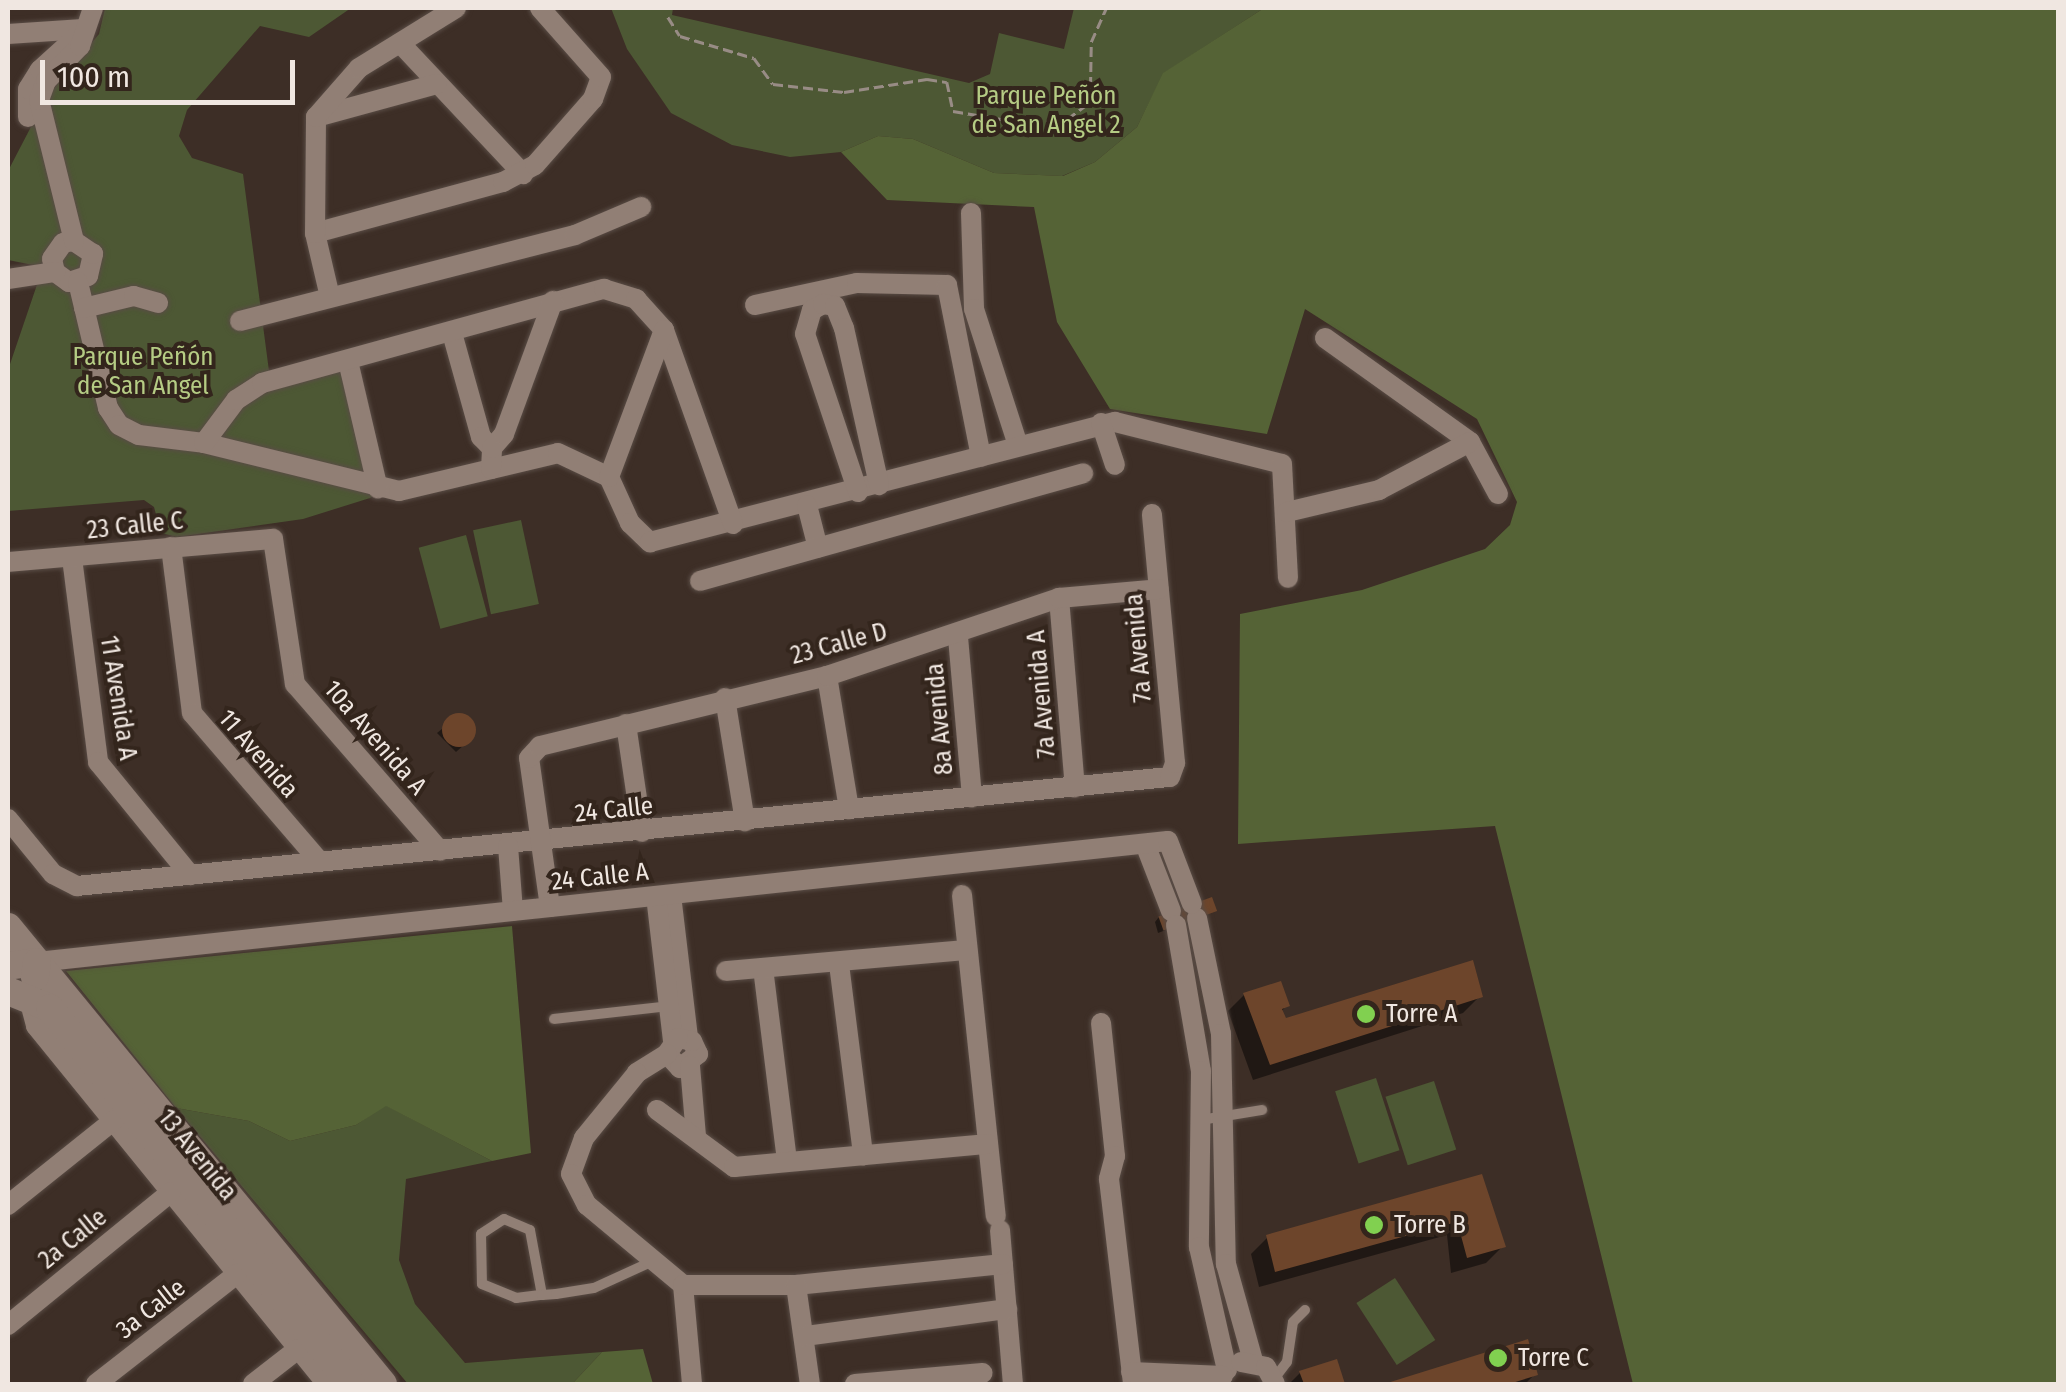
<!DOCTYPE html>
<html>
<head>
<meta charset="utf-8">
<style>
	body { margin:0 }
	#map { position:relative; width:2066px; height:1392px; overflow:hidden; background:#3d2e26; font-family:"Fira Sans Condensed",sans-serif }
	div>[style] { position:absolute }
	[style*='--x'] { left:calc(var(--x)*1px); top:calc(var(--y)*1px); width:calc(var(--w)*1px); rotate:calc(var(--a)*1deg) }
	.green>* { inset:0; background:#4d5834; transform-origin:0 0 }
	.forest>* { inset:0; background:#556336 }
	.shadow>* { inset:0; background:#0007 }
	.building>* { inset:0; background:#6d452b; transform-origin:0 0 }
	.round { border-radius:50% }
	.path>* { height:2.5px; margin-top:-1.25px; transform-origin:0; background:repeating-linear-gradient(90deg,#988c85 0 10px,transparent 0 15px) }
	.roads { filter:drop-shadow(0 0 2px #594c45) drop-shadow(0 0 2px #594c45) }
	.lane>* { height:10px; margin:-5px; padding:0 5px; transform-origin:5px; border-radius:5px; background:#917f75 }
	.street>* { height:20px; margin:-10px; padding:0 10px; transform-origin:10px; border-radius:10px; background:#917f75 }
	.secondary>* { height:28px; margin:-14px; padding:0 14px; transform-origin:14px; border-radius:14px; background:#917f75 }
	.dots>* { width:28px; height:28px; translate:-50% -50%; box-sizing:border-box; border:5px solid #33251c; border-radius:50% }
	span { translate:-50% -50%; white-space:nowrap; text-align:center; line-height:1.15; -webkit-text-stroke:8px #33251c; paint-order:stroke }
	.park-label { font-size:25px; color:#b5cc84 }
	.street-label { font-size:25px; color:#f0e7e1 }
	.poi-label { font-size:25px; color:#f0e7e1 }
	.left { translate:0 -50%; text-align:left }
	.frame { position:absolute; inset:0; border:10px solid #f0e7e1; pointer-events:none }
	.scale { position:absolute; left:40px; top:60px; width:255px; height:45px; box-sizing:border-box; border:5px solid #f0e7e1; border-top:0; padding-left:12px; font-size:30px; line-height:35px; white-space:nowrap; color:#f0e7e1; -webkit-text-stroke:8px #33251c; paint-order:stroke }
</style>
</head>
<body>
<div id="map">
	<div class="green">
		<div style="clip-path:polygon(105px 8px,351px 8px,309px 37px,260px 26px,187px 110px,179px 136px,192px 158px,243px 174px,269px 371px,338px 361px,374px 495px,370px 498px,303px 519px,177px 537px,161px 533px,154px 507px,144px 500px,8px 511px,8px 370px,43px 267px,8px 260px,8px 171px,46px 98px,99px 34px)"></div>
		<div style="clip-path:polygon(611px 8px,673px 8px,672px 15px,969px 83px,990px 74px,999px 33px,1064px 49px,1074px 8px,1264px 8px,1164px 73px,1137px 127px,1095px 162px,1062px 176px,994px 173px,913px 139px,878px 136px,841px 152px,790px 157px,732px 145px,671px 113px,627px 49px)"></div>
		<div style="left:521px;top:520px;width:86px;height:49px;rotate:78deg"></div>
		<div style="left:466px;top:535px;width:84px;height:49px;rotate:75deg"></div>
		<div style="left:1376px;top:1078px;width:76px;height:43px;rotate:72deg"></div>
		<div style="left:1434px;top:1081px;width:72px;height:51px;rotate:72deg"></div>
		<div style="clip-path:polygon(385px 1105px,492px 1161px,406px 1179px,399px 1260px,415px 1304px,465px 1363px,602px 1352px,572px 1384px,408px 1384px,176px 1108px,249px 1121px,290px 1141px,356px 1125px)"></div>
		<div style="left:1395px;top:1278px;width:74px;height:46px;rotate:57deg"></div>
	</div>
	<div class="forest">
		<div style="clip-path:polygon(1264px 8px,2058px 8px,2058px 1384px,1633px 1384px,1495px 826px,1238px 844px,1240px 614px,1362px 590px,1485px 549px,1510px 525px,1517px 502px,1477px 419px,1305px 309px,1267px 434px,1110px 409px,1057px 322px,1034px 207px,887px 200px,841px 152px,878px 136px,913px 139px,994px 173px,1063px 176px,1095px 162px,1137px 127px,1163px 73px)"></div>
		<div style="clip-path:polygon(512px 926px,531px 1153px,492px 1161px,386px 1106px,356px 1125px,290px 1141px,249px 1121px,176px 1108px,66px 971px)"></div>
		<div style="clip-path:polygon(643px 1349px,653px 1384px,572px 1384px,602px 1352px)"></div>
	</div>
	<div class="shadow">
		<div style="clip-path:polygon(459px 715px,473px 737px,456px 752px,437px 733px)"></div>
		<div style="clip-path:polygon(1215px 911px,1158px 933px,1155px 922px,1159px 917px)"></div>
		<div style="clip-path:polygon(1244px 995px,1287px 1005px,1281px 1012px,1284px 1022px,1480px 996px,1463px 1013px,1253px 1080px,1228px 1011px)"></div>
		<div style="clip-path:polygon(1480px 1177px,1503px 1246px,1486px 1263px,1451px 1273px,1447px 1235px,1259px 1287px,1251px 1254px,1268px 1237px)"></div>
		<div style="clip-path:polygon(1526px 1342px,1535px 1374px,1525px 1384px,1390px 1384px)"></div>
		<div style="clip-path:polygon(1300px 1373px,1343px 1384px,1289px 1384px)"></div>
	</div>
	<div class="building">
		<div class="round" style="left:442px;top:713px;width:34px;height:34px"></div>
		<div style="left:1212px;top:897px;width:15px;height:57px;rotate:70deg"></div>
		<div style="clip-path:polygon(1473px 960px,1483px 997px,1270px 1065px,1243px 993px,1281px 981px,1290px 1006px,1282px 1009px,1286px 1018px)"></div>
		<div style="clip-path:polygon(1482px 1174px,1506px 1247px,1467px 1258px,1460px 1232px,1467px 1230px,1464px 1220px,1275px 1272px,1266px 1235px)"></div>
		<div style="clip-path:polygon(1528px 1339px,1538px 1375px,1509px 1384px,1384px 1384px)"></div>
		<div style="clip-path:polygon(1337px 1359px,1345px 1384px,1304px 1384px,1299px 1371px)"></div>
	</div>
	<div class="path">
		<div style="--x:668;--y:17;--w:22;--a:58"></div>
		<div style="--x:680;--y:36;--w:77;--a:16.6"></div>
		<div style="--x:754;--y:58;--w:32;--a:54"></div>
		<div style="--x:773;--y:84;--w:71;--a:6.4"></div>
		<div style="--x:844;--y:92;--w:84;--a:-8.9"></div>
		<div style="--x:927;--y:79;--w:20;--a:9"></div>
		<div style="--x:947;--y:82;--w:30;--a:78"></div>
		<div style="--x:953;--y:111;--w:79;--a:9.5"></div>
		<div style="--x:1031;--y:124;--w:36;--a:-8"></div>
		<div style="--x:1067;--y:119;--w:29;--a:-36"></div>
		<div style="--x:1090;--y:102;--w:60;--a:-89"></div>
		<div style="--x:1091;--y:42;--w:37;--a:-66"></div>
	</div>
	<div class="roads">
		<div class="lane">
			<div style="--x:554;--y:1019;--w:117;--a:-6.4"></div>
			<div style="--x:1201;--y:1120;--w:62;--a:-9.3"></div>
			<div style="--x:542;--y:1295;--w:66;--a:-100.5"></div>
			<div style="--x:530;--y:1230;--w:28;--a:-157"></div>
			<div style="--x:504;--y:1219;--w:27;--a:147"></div>
			<div style="--x:481;--y:1234;--w:50;--a:88.9"></div>
			<div style="--x:482;--y:1284;--w:37;--a:22"></div>
			<div style="--x:516;--y:1298;--w:26;--a:-7"></div>
			<div style="--x:542;--y:1295;--w:14;--a:-4"></div>
			<div style="--x:556;--y:1294;--w:38;--a:-9"></div>
			<div style="--x:594;--y:1288;--w:65;--a:-24.6"></div>
			<div style="--x:1274;--y:1379;--w:21;--a:-53"></div>
			<div style="--x:1287;--y:1362;--w:40;--a:-81.5"></div>
			<div style="--x:1293;--y:1322;--w:17;--a:-45"></div>
		</div>
		<div class="street">
			<div style="--x:8;--y:34;--w:75;--a:-3.8"></div>
			<div style="--x:400;--y:43;--w:180;--a:46.8"></div>
			<div style="--x:28;--y:117;--w:28;--a:-90"></div>
			<div style="--x:28;--y:89;--w:22;--a:-58"></div>
			<div style="--x:40;--y:70;--w:61;--a:-42.3"></div>
			<div style="--x:316;--y:117;--w:125;--a:-15.3"></div>
			<div style="--x:971;--y:213;--w:96;--a:88.2"></div>
			<div style="--x:974;--y:309;--w:143;--a:72.1"></div>
			<div style="--x:315;--y:233;--w:195;--a:-15.2"></div>
			<div style="--x:503;--y:182;--w:36;--a:-28"></div>
			<div style="--x:535;--y:165;--w:88;--a:-48.7"></div>
			<div style="--x:593;--y:99;--w:23;--a:-70"></div>
			<div style="--x:601;--y:77;--w:92;--a:-131.5"></div>
			<div style="--x:74;--y:241;--w:11;--a:170"></div>
			<div style="--x:63;--y:243;--w:19;--a:125"></div>
			<div style="--x:52;--y:259;--w:13;--a:77"></div>
			<div style="--x:55;--y:272;--w:17;--a:36"></div>
			<div style="--x:69;--y:282;--w:20;--a:-18"></div>
			<div style="--x:88;--y:276;--w:23;--a:-77"></div>
			<div style="--x:93;--y:254;--w:23;--a:-146"></div>
			<div style="--x:74;--y:241;--w:145;--a:-103.9"></div>
			<div style="--x:39;--y:100;--w:20;--a:-70"></div>
			<div style="--x:46;--y:81;--w:49;--a:-45.8"></div>
			<div style="--x:80;--y:46;--w:40;--a:-71.1"></div>
			<div style="--x:8;--y:279;--w:48;--a:-8.5"></div>
			<div style="--x:78;--y:282;--w:130;--a:76.6"></div>
			<div style="--x:108;--y:408;--w:20;--a:57"></div>
			<div style="--x:119;--y:425;--w:22;--a:27"></div>
			<div style="--x:139;--y:435;--w:65;--a:7"></div>
			<div style="--x:204;--y:443;--w:201;--a:13.8"></div>
			<div style="--x:399;--y:491;--w:163;--a:-13.4"></div>
			<div style="--x:558;--y:453;--w:56;--a:25.2"></div>
			<div style="--x:609;--y:477;--w:51;--a:65.5"></div>
			<div style="--x:630;--y:523;--w:28;--a:44"></div>
			<div style="--x:650;--y:542;--w:480;--a:-14.5"></div>
			<div style="--x:1115;--y:422;--w:172;--a:14.1"></div>
			<div style="--x:1282;--y:464;--w:114;--a:87"></div>
			<div style="--x:330;--y:297;--w:66;--a:-103.2"></div>
			<div style="--x:315;--y:233;--w:116;--a:-89.5"></div>
			<div style="--x:316;--y:117;--w:65;--a:-48.7"></div>
			<div style="--x:359;--y:68;--w:114;--a:-31.7"></div>
			<div style="--x:755;--y:305;--w:104;--a:-12.2"></div>
			<div style="--x:857;--y:283;--w:90;--a:1.3"></div>
			<div style="--x:947;--y:285;--w:175;--a:78.8"></div>
			<div style="--x:84;--y:308;--w:51;--a:-13.5"></div>
			<div style="--x:134;--y:296;--w:25;--a:16"></div>
			<div style="--x:240;--y:321;--w:346;--a:-14.4"></div>
			<div style="--x:575;--y:235;--w:72;--a:-23"></div>
			<div style="--x:452;--y:333;--w:108;--a:74.4"></div>
			<div style="--x:481;--y:437;--w:16;--a:45"></div>
			<div style="--x:1325;--y:338;--w:178;--a:35.6"></div>
			<div style="--x:1470;--y:442;--w:59;--a:61.7"></div>
			<div style="--x:348;--y:361;--w:131;--a:76.8"></div>
			<div style="--x:1101;--y:423;--w:44;--a:71.6"></div>
			<div style="--x:204;--y:443;--w:54;--a:-53.3"></div>
			<div style="--x:236;--y:400;--w:31;--a:-33"></div>
			<div style="--x:262;--y:383;--w:355;--a:-15.4"></div>
			<div style="--x:604;--y:289;--w:34;--a:17"></div>
			<div style="--x:636;--y:299;--w:42;--a:47.9"></div>
			<div style="--x:664;--y:330;--w:206;--a:70.4"></div>
			<div style="--x:491;--y:469;--w:21;--a:-87"></div>
			<div style="--x:492;--y:448;--w:18;--a:-49"></div>
			<div style="--x:504;--y:434;--w:142;--a:-69.8"></div>
			<div style="--x:609;--y:477;--w:157;--a:-69.5"></div>
			<div style="--x:858;--y:492;--w:167;--a:-108.5"></div>
			<div style="--x:805;--y:334;--w:25;--a:-74"></div>
			<div style="--x:812;--y:310;--w:13;--a:-29"></div>
			<div style="--x:823;--y:304;--w:12;--a:9"></div>
			<div style="--x:835;--y:306;--w:24;--a:68"></div>
			<div style="--x:844;--y:328;--w:161;--a:77.4"></div>
			<div style="--x:807;--y:505;--w:44;--a:75.7"></div>
			<div style="--x:1287;--y:512;--w:95;--a:-13.4"></div>
			<div style="--x:1379;--y:490;--w:103;--a:-27.8"></div>
			<div style="--x:171;--y:547;--w:167;--a:82.8"></div>
			<div style="--x:192;--y:713;--w:196;--a:49.3"></div>
			<div style="--x:72;--y:558;--w:206;--a:82.7"></div>
			<div style="--x:98;--y:762;--w:146;--a:50.8"></div>
			<div style="--x:8;--y:562;--w:266;--a:-5"></div>
			<div style="--x:273;--y:539;--w:147;--a:81.4"></div>
			<div style="--x:295;--y:684;--w:221;--a:49"></div>
			<div style="--x:700;--y:581;--w:398;--a:-15.7"></div>
			<div style="--x:1059;--y:598;--w:190;--a:85.2"></div>
			<div style="--x:958;--y:637;--w:161;--a:85"></div>
			<div style="--x:827;--y:676;--w:135;--a:80.6"></div>
			<div style="--x:725;--y:698;--w:125;--a:80.8"></div>
			<div style="--x:626;--y:724;--w:109;--a:81.6"></div>
			<div style="--x:8;--y:819;--w:71;--a:50.7"></div>
			<div style="--x:53;--y:874;--w:27;--a:27"></div>
			<div style="--x:77;--y:886;--w:1098;--a:-5.7"></div>
			<div style="--x:1170;--y:777;--w:15;--a:-70"></div>
			<div style="--x:1175;--y:763;--w:250;--a:-95.3"></div>
			<div style="--x:1145;--y:844;--w:72;--a:68.8"></div>
			<div style="--x:508;--y:846;--w:65;--a:85.6"></div>
			<div style="--x:671;--y:895;--w:144;--a:83.2"></div>
			<div style="--x:962;--y:895;--w:323;--a:84"></div>
			<div style="--x:656;--y:896;--w:145;--a:83.3"></div>
			<div style="--x:550;--y:907;--w:150;--a:-98"></div>
			<div style="--x:529;--y:758;--w:16;--a:-47"></div>
			<div style="--x:540;--y:746;--w:295;--a:-13.7"></div>
			<div style="--x:827;--y:676;--w:245;--a:-18.6"></div>
			<div style="--x:1059;--y:598;--w:100;--a:-5.1"></div>
			<div style="--x:1197;--y:918;--w:118;--a:78.3"></div>
			<div style="--x:1221;--y:1034;--w:230;--a:88.8"></div>
			<div style="--x:1226;--y:1264;--w:101;--a:74.4"></div>
			<div style="--x:1176;--y:925;--w:148;--a:80.3"></div>
			<div style="--x:1201;--y:1071;--w:176;--a:90.7"></div>
			<div style="--x:1199;--y:1247;--w:126;--a:77.2"></div>
			<div style="--x:37;--y:962;--w:1137;--a:-6.11"></div>
			<div style="--x:1168;--y:841;--w:67;--a:69.1"></div>
			<div style="--x:839;--y:964;--w:193;--a:82.8"></div>
			<div style="--x:763;--y:968;--w:195;--a:82.9"></div>
			<div style="--x:726;--y:971;--w:242;--a:-5"></div>
			<div style="--x:30;--y:1003;--w:24;--a:75"></div>
			<div style="--x:36;--y:1026;--w:461;--a:50.9"></div>
			<div style="--x:1101;--y:1023;--w:134;--a:84"></div>
			<div style="--x:1115;--y:1156;--w:24;--a:105"></div>
			<div style="--x:1109;--y:1179;--w:206;--a:83.3"></div>
			<div style="--x:667;--y:1054;--w:19;--a:47"></div>
			<div style="--x:680;--y:1068;--w:23;--a:-38"></div>
			<div style="--x:698;--y:1054;--w:14;--a:-115"></div>
			<div style="--x:692;--y:1041;--w:14;--a:-168"></div>
			<div style="--x:678;--y:1038;--w:19;--a:125"></div>
			<div style="--x:667;--y:1054;--w:36;--a:148"></div>
			<div style="--x:637;--y:1073;--w:84;--a:129.2"></div>
			<div style="--x:584;--y:1138;--w:38;--a:110"></div>
			<div style="--x:571;--y:1174;--w:35;--a:63"></div>
			<div style="--x:587;--y:1205;--w:125;--a:39.8"></div>
			<div style="--x:683;--y:1285;--w:99;--a:84.8"></div>
			<div style="--x:690;--y:1066;--w:70;--a:85.1"></div>
			<div style="--x:657;--y:1110;--w:96;--a:36.5"></div>
			<div style="--x:734;--y:1167;--w:255;--a:-5.2"></div>
			<div style="--x:8;--y:1205;--w:136;--a:-38.7"></div>
			<div style="--x:1000;--y:1230;--w:155;--a:85.2"></div>
			<div style="--x:683;--y:1285;--w:113;--a:0"></div>
			<div style="--x:796;--y:1285;--w:208;--a:-5.8"></div>
			<div style="--x:796;--y:1285;--w:100;--a:82"></div>
			<div style="--x:8;--y:1325;--w:210;--a:-39.2"></div>
			<div style="--x:805;--y:1336;--w:204;--a:-7.6"></div>
			<div style="--x:1241;--y:1362;--w:25;--a:11"></div>
			<div style="--x:1266;--y:1367;--w:19;--a:62"></div>
			<div style="--x:1131;--y:1372;--w:92;--a:2.5"></div>
			<div style="--x:96;--y:1384;--w:179;--a:-38"></div>
			<div style="--x:253;--y:1384;--w:57;--a:-37.9"></div>
			<div style="--x:855;--y:1384;--w:128;--a:-4.9"></div>
		</div>
		<div class="secondary">
			<div style="--x:8;--y:927;--w:591;--a:50.63"></div>
			<div style="--x:8;--y:966;--w:29;--a:-8"></div>
			<div style="--x:37;--y:962;--w:15;--a:98"></div>
			<div style="--x:8;--y:991;--w:45;--a:22"></div>
			<div style="--x:50;--y:1008;--w:482;--a:51.3"></div>
		</div>
	</div>
	<div class="dots">
		<div style="left:1366px;top:1014px;background:#81d050"></div>
		<div style="left:1374px;top:1225px;background:#81d050"></div>
		<div style="left:1498px;top:1358px;background:#81d050"></div>
	</div>
	<div class="park-label">
		<span style="left:1046px;top:111px">Parque Peñón<br>de San Angel 2</span>
		<span style="left:143px;top:372px">Parque Peñón<br>de San Angel</span>
	</div>
	<div class="street-label">
		<span style="left:135px;top:526px;rotate:-6deg">23 Calle C</span>
		<span style="left:839px;top:644px;rotate:-15deg">23 Calle D</span>
		<span style="left:1139px;top:648px;rotate:-95deg">7a Avenida</span>
		<span style="left:1042px;top:694px;rotate:-95deg">7a Avenida A</span>
		<span style="left:118px;top:698px;rotate:81deg">11 Avenida A</span>
		<span style="left:940px;top:719px;rotate:-95deg">8a Avenida</span>
		<span style="left:375px;top:738px;rotate:49deg">10a Avenida A</span>
		<span style="left:258px;top:754px;rotate:49deg">11 Avenida</span>
		<span style="left:614px;top:810px;rotate:-6deg">24 Calle</span>
		<span style="left:600px;top:877px;rotate:-6deg">24 Calle A</span>
		<span style="left:197px;top:1155px;rotate:51deg">13 Avenida</span>
		<span style="left:73px;top:1239px;rotate:-39deg">2a Calle</span>
		<span style="left:151px;top:1309px;rotate:-38deg">3a Calle</span>
	</div>
	<div class="poi-label">
		<span class="left" style="left:1386px;top:1014px">Torre A</span>
		<span class="left" style="left:1394px;top:1225px">Torre B</span>
		<span class="left" style="left:1518px;top:1358px">Torre C</span>
	</div>
	<div class="frame"></div>
	<div class="scale">100 m</div>
</div>
</body>
</html>
